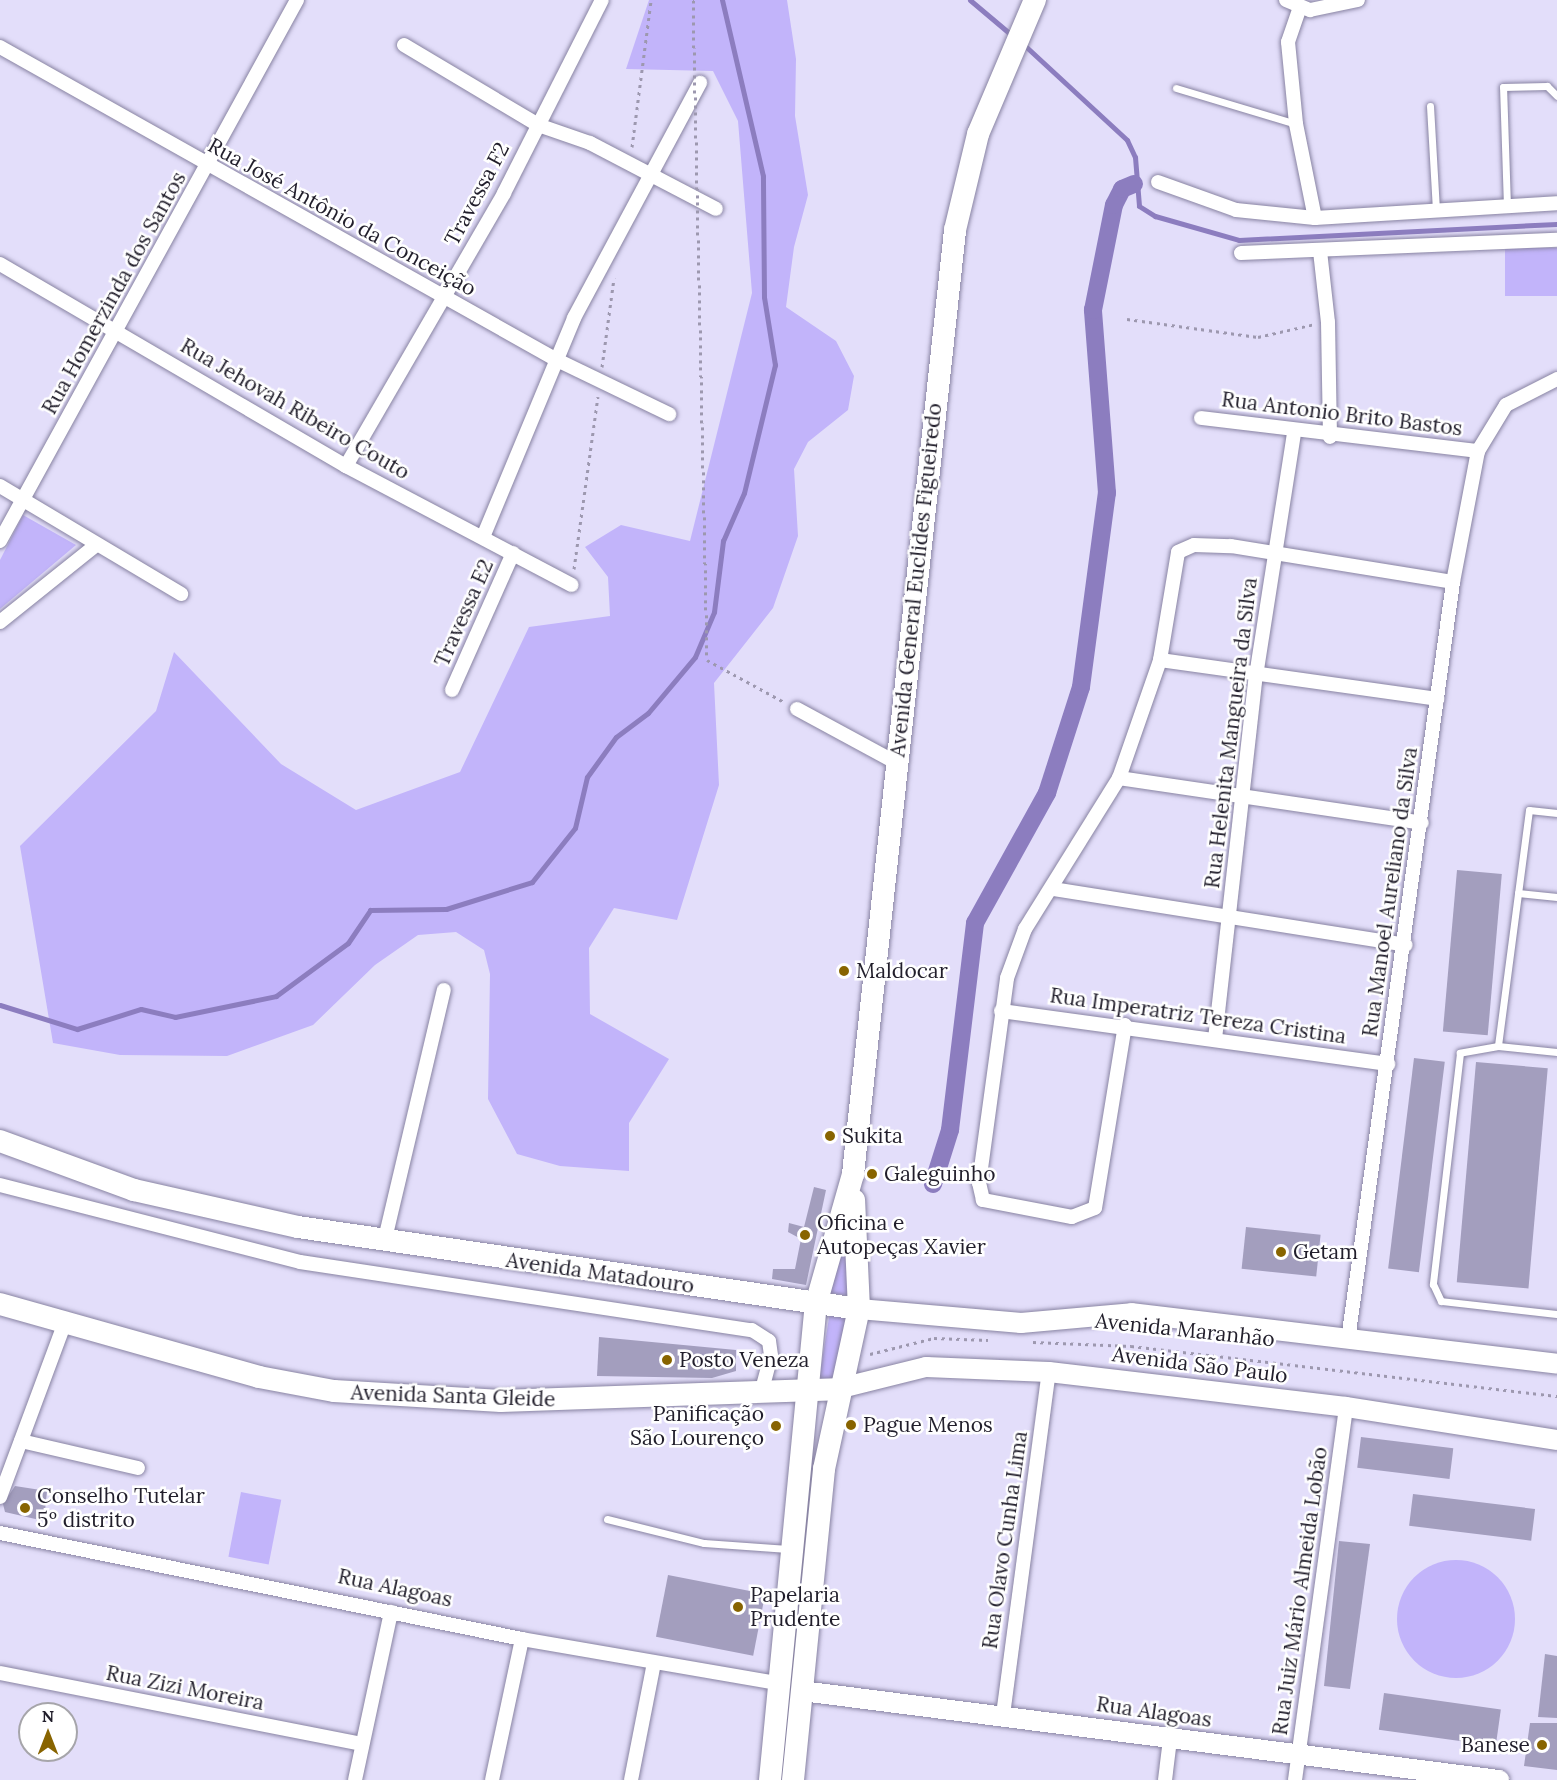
<!DOCTYPE html>
<html>
<head>
<meta charset="utf-8">
<style>
	body { margin:0 }
	#map { position:relative; width:1557px; height:1780px; overflow:hidden; background:#e3defa; font-family:Lora,serif }
	div>[style] { position:absolute }
	[style*='--x'] { left:calc(var(--x)*1px); top:calc(var(--y)*1px); width:calc(var(--w)*1px); rotate:calc(var(--a)*1deg) }
	.green>* { inset:0; background:#c2b4fa; transform-origin:0 0 }
	.round { border-radius:50% }
	.stream>* { height:5px; margin:-2.5px; padding:0 2.5px; transform-origin:2.5px; border-radius:2.5px; background:#8c7dbf }
	.canal>* { height:18px; margin:-9px; padding:0 9px; transform-origin:9px; border-radius:9px; background:#8c7dbf }
	.building>* { inset:0; background:#a39ebe; transform-origin:0 0 }
	.path>* { height:3px; margin-top:-1.5px; transform-origin:0; background:repeating-linear-gradient(90deg,#9d98af 0 3px,transparent 0 7.5px) }
	.roads { filter:drop-shadow(0 0 2px #8883a2) drop-shadow(0 0 2px #8883a2) }
	.lane>* { height:7px; margin:-3.5px; padding:0 3.5px; transform-origin:3.5px; border-radius:3.5px; background:#fff }
	.street>* { height:14px; margin:-7px; padding:0 7px; transform-origin:7px; border-radius:7px; background:#fff }
	.secondary>* { height:20px; margin:-10px; padding:0 10px; transform-origin:10px; border-radius:10px; background:#fff }
	.primary>* { height:22px; margin:-11px; padding:0 11px; transform-origin:11px; border-radius:11px; background:#fff }
	.path-bridge>* { height:3px; margin-top:-1.5px; transform-origin:0; background:repeating-linear-gradient(90deg,#9d98af 0 3px,transparent 0 7.5px) }
	.dots>* { width:16px; height:16px; translate:-50% -50%; box-sizing:border-box; border:3px solid #fff; border-radius:50% }
	span { translate:-50% -50%; white-space:nowrap; text-align:center; line-height:1.15; -webkit-text-stroke:5px #fff; paint-order:stroke }
	.street-label { font-size:21px; color:#211e2b }
	.poi-label { font-size:21px; color:#211e2b }
	.left { translate:0 -50%; text-align:left }
	.right { translate:-100% -50%; text-align:right }
	.north { position:absolute; left:18px; top:1702px; width:60px; height:60px; box-sizing:border-box; background:#fff; border:2px solid #a6a5aa; border-radius:50%; rotate:0deg; font-size:16px; font-weight:700; line-height:24px; text-align:center; color:#211e2b }
	.north::after { content:''; display:block; margin:auto; width:21px; height:27px; background:#886400; clip-path:polygon(50% 0,100% 100%,50% 72%,0 100%) }
</style>
</head>
<body>
<div id="map">
	<div class="green">
		<div style="clip-path:polygon(649px 0,787px 0,796px 59px,795px 116px,808px 195px,794px 247px,786px 307px,836px 341px,854px 376px,848px 410px,808px 442px,794px 469px,798px 536px,773px 608px,714px 683px,719px 785px,677px 920px,614px 908px,589px 948px,590px 1014px,669px 1059px,629px 1123px,629px 1171px,560px 1166px,517px 1154px,488px 1099px,490px 974px,484px 950px,456px 932px,418px 935px,375px 965px,313px 1025px,227px 1056px,120px 1055px,53px 1043px,20px 846px,156px 711px,174px 652px,281px 764px,356px 810px,460px 772px,529px 627px,610px 616px,608px 577px,585px 547px,621px 525px,690px 541px,752px 293px,738px 121px,713px 71px,626px 69px)"></div>
		<div style="left:1557px;top:248px;width:48px;height:52px;rotate:90deg"></div>
		<div style="clip-path:polygon(23px 515px,76px 545px,0 609px,0 560px)"></div>
		<div style="clip-path:polygon(852px 1205px,853px 1296px,823px 1292px)"></div>
		<div style="clip-path:polygon(830px 1312px,849px 1314px,833px 1380px,819px 1379px)"></div>
		<div style="left:241px;top:1492px;width:41px;height:66px;rotate:11deg"></div>
		<div class="round" style="left:1397px;top:1560px;width:118px;height:118px"></div>
	</div>
	<div class="stream">
		<div style="--x:970;--y:0;--w:57;--a:40.1"></div>
		<div style="--x:1022;--y:43;--w:143;--a:42.7"></div>
		<div style="--x:1127;--y:140;--w:19;--a:65"></div>
		<div style="--x:1135;--y:157;--w:49;--a:85.3"></div>
		<div style="--x:1139;--y:206;--w:19;--a:32"></div>
		<div style="--x:1155;--y:216;--w:87;--a:15.9"></div>
		<div style="--x:1239;--y:240;--w:318;--a:-2.9"></div>
		<div style="--x:0;--y:1005;--w:81;--a:17.3"></div>
		<div style="--x:77;--y:1029;--w:67;--a:-17.4"></div>
		<div style="--x:141;--y:1009;--w:35;--a:13"></div>
		<div style="--x:175;--y:1017;--w:103;--a:-11.7"></div>
		<div style="--x:276;--y:996;--w:89;--a:-36.4"></div>
		<div style="--x:348;--y:943;--w:40;--a:-56"></div>
		<div style="--x:370;--y:910;--w:76;--a:-0.8"></div>
		<div style="--x:446;--y:909;--w:90;--a:-17.4"></div>
		<div style="--x:532;--y:882;--w:69;--a:-51.5"></div>
		<div style="--x:575;--y:828;--w:52;--a:-76.8"></div>
		<div style="--x:587;--y:777;--w:49;--a:-54.1"></div>
		<div style="--x:616;--y:737;--w:40;--a:-37"></div>
		<div style="--x:648;--y:713;--w:73;--a:-50"></div>
		<div style="--x:695;--y:657;--w:49;--a:-67.1"></div>
		<div style="--x:714;--y:612;--w:72;--a:-82.8"></div>
		<div style="--x:723;--y:541;--w:52;--a:-66.4"></div>
		<div style="--x:744;--y:493;--w:132;--a:-76.4"></div>
		<div style="--x:775;--y:365;--w:69;--a:-99.2"></div>
		<div style="--x:764;--y:297;--w:121;--a:-90.5"></div>
		<div style="--x:763;--y:176;--w:181;--a:-103.1"></div>
	</div>
	<div class="canal">
		<div style="--x:933;--y:1184;--w:57;--a:-72.5"></div>
		<div style="--x:950;--y:1130;--w:209;--a:-83.1"></div>
		<div style="--x:975;--y:923;--w:149;--a:-61"></div>
		<div style="--x:1047;--y:793;--w:111;--a:-72.2"></div>
		<div style="--x:1081;--y:687;--w:196;--a:-82.4"></div>
		<div style="--x:1107;--y:493;--w:184;--a:-94.4"></div>
		<div style="--x:1093;--y:310;--w:107;--a:-78.7"></div>
		<div style="--x:1114;--y:205;--w:18;--a:-63"></div>
		<div style="--x:1122;--y:189;--w:13;--a:-23"></div>
	</div>
	<div class="building">
		<div style="left:1457px;top:870px;width:45px;height:162px;rotate:5deg"></div>
		<div style="left:1414px;top:1058px;width:31px;height:212px;rotate:7deg"></div>
		<div style="left:1476px;top:1062px;width:72px;height:221px;rotate:5deg"></div>
		<div style="clip-path:polygon(814px 1187px,826px 1190px,806px 1285px,772px 1279px,773px 1269px,795px 1269px,801px 1239px,788px 1232px,789px 1223px,804px 1227px)"></div>
		<div style="left:1246px;top:1227px;width:75px;height:42px;rotate:6deg"></div>
		<div style="clip-path:polygon(599px 1337px,736px 1350px,736px 1371px,712px 1378px,597px 1376px)"></div>
		<div style="left:1361px;top:1437px;width:93px;height:31px;rotate:7deg"></div>
		<div style="clip-path:polygon(15px 1486px,47px 1491px,44px 1521px,5px 1512px,3px 1504px)"></div>
		<div style="left:1413px;top:1494px;width:123px;height:32px;rotate:7deg"></div>
		<div style="clip-path:polygon(1339px 1541px,1370px 1544px,1350px 1689px,1324px 1686px)"></div>
		<div style="left:668px;top:1575px;width:99px;height:63px;rotate:11deg"></div>
		<div style="clip-path:polygon(1545px 1654px,1557px 1656px,1557px 1718px,1538px 1717px)"></div>
		<div style="left:1384px;top:1693px;width:118px;height:37px;rotate:8deg"></div>
		<div style="clip-path:polygon(1530px 1723px,1557px 1723px,1557px 1770px,1524px 1766px)"></div>
	</div>
	<div class="path">
		<div style="--x:632;--y:147;--w:148;--a:-82.6"></div>
		<div style="--x:1127;--y:319;--w:132;--a:7.8"></div>
		<div style="--x:1258;--y:337;--w:58;--a:-12.8"></div>
		<div style="--x:602;--y:367;--w:90;--a:-82.3"></div>
		<div style="--x:574;--y:569;--w:174;--a:-82.1"></div>
		<div style="--x:707;--y:660;--w:88;--a:28.6"></div>
		<div style="--x:1033;--y:1342;--w:98;--a:2.3"></div>
		<div style="--x:1131;--y:1346;--w:429;--a:6.7"></div>
		<div style="--x:870;--y:1354;--w:66;--a:-14"></div>
		<div style="--x:934;--y:1338;--w:54;--a:2.1"></div>
	</div>
	<div class="roads">
		<div class="lane">
			<div style="--x:1176;--y:88;--w:125;--a:16.7"></div>
			<div style="--x:1430;--y:106;--w:105;--a:86.7"></div>
			<div style="--x:1507;--y:206;--w:119;--a:-91.9"></div>
			<div style="--x:1503;--y:87;--w:44;--a:-1.3"></div>
			<div style="--x:1547;--y:86;--w:14;--a:45"></div>
			<div style="--x:1557;--y:813;--w:28;--a:-174"></div>
			<div style="--x:1529;--y:810;--w:238;--a:97.5"></div>
			<div style="--x:1498;--y:1046;--w:39;--a:170"></div>
			<div style="--x:1460;--y:1053;--w:233;--a:96.7"></div>
			<div style="--x:1433;--y:1284;--w:19;--a:65"></div>
			<div style="--x:1441;--y:1301;--w:117;--a:6.4"></div>
			<div style="--x:1518;--y:893;--w:39;--a:6"></div>
			<div style="--x:1498;--y:1046;--w:59;--a:5.8"></div>
			<div style="--x:607;--y:1519;--w:100;--a:13.9"></div>
			<div style="--x:704;--y:1543;--w:84;--a:4.1"></div>
		</div>
		<div class="street">
			<div style="--x:1286;--y:0;--w:26;--a:23"></div>
			<div style="--x:1310;--y:10;--w:49;--a:-11.8"></div>
			<div style="--x:1300;--y:7;--w:37;--a:109"></div>
			<div style="--x:1288;--y:42;--w:82;--a:84.4"></div>
			<div style="--x:1296;--y:124;--w:96;--a:78.6"></div>
			<div style="--x:404;--y:45;--w:156;--a:30.8"></div>
			<div style="--x:538;--y:125;--w:55;--a:19.1"></div>
			<div style="--x:590;--y:143;--w:142;--a:27.6"></div>
			<div style="--x:0;--y:47;--w:637;--a:29.34"></div>
			<div style="--x:555;--y:359;--w:127;--a:25.8"></div>
			<div style="--x:1158;--y:182;--w:83;--a:19.7"></div>
			<div style="--x:1236;--y:210;--w:79;--a:5.8"></div>
			<div style="--x:1315;--y:218;--w:242;--a:-3.5"></div>
			<div style="--x:1320;--y:251;--w:71;--a:83.6"></div>
			<div style="--x:1328;--y:322;--w:115;--a:89"></div>
			<div style="--x:1241;--y:253;--w:316;--a:-2.4"></div>
			<div style="--x:0;--y:264;--w:401;--a:30.3"></div>
			<div style="--x:346;--y:466;--w:255;--a:27.8"></div>
			<div style="--x:1201;--y:418;--w:279;--a:6.8"></div>
			<div style="--x:346;--y:466;--w:315;--a:-59.9"></div>
			<div style="--x:504;--y:193;--w:216;--a:-63.1"></div>
			<div style="--x:0;--y:486;--w:211;--a:30.8"></div>
			<div style="--x:483;--y:537;--w:237;--a:-67.4"></div>
			<div style="--x:574;--y:318;--w:267;--a:-61.8"></div>
			<div style="--x:0;--y:541;--w:617;--a:-61.23"></div>
			<div style="--x:0;--y:622;--w:123;--a:-38.7"></div>
			<div style="--x:1160;--y:660;--w:280;--a:8"></div>
			<div style="--x:452;--y:690;--w:150;--a:-66"></div>
			<div style="--x:797;--y:709;--w:114;--a:28.4"></div>
			<div style="--x:1119;--y:778;--w:306;--a:8.4"></div>
			<div style="--x:1053;--y:889;--w:357;--a:9"></div>
			<div style="--x:1001;--y:1011;--w:391;--a:7.8"></div>
			<div style="--x:1125;--y:1025;--w:185;--a:99.3"></div>
			<div style="--x:1095;--y:1208;--w:25;--a:159"></div>
			<div style="--x:1072;--y:1217;--w:91;--a:-169.2"></div>
			<div style="--x:983;--y:1200;--w:17;--a:-103"></div>
			<div style="--x:979;--y:1183;--w:207;--a:-82.2"></div>
			<div style="--x:1007;--y:978;--w:52;--a:-69.8"></div>
			<div style="--x:1025;--y:929;--w:178;--a:-58.1"></div>
			<div style="--x:1119;--y:778;--w:125;--a:-70.8"></div>
			<div style="--x:1160;--y:660;--w:109;--a:-80.5"></div>
			<div style="--x:1178;--y:552;--w:17;--a:-24"></div>
			<div style="--x:1194;--y:545;--w:37;--a:2"></div>
			<div style="--x:1231;--y:546;--w:225;--a:9.2"></div>
			<div style="--x:1215;--y:1039;--w:365;--a:-83.6"></div>
			<div style="--x:1256;--y:676;--w:246;--a:-81.1"></div>
			<div style="--x:0;--y:1185;--w:310;--a:14.4"></div>
			<div style="--x:300;--y:1262;--w:457;--a:8.6"></div>
			<div style="--x:752;--y:1330;--w:20;--a:33"></div>
			<div style="--x:769;--y:1341;--w:15;--a:82"></div>
			<div style="--x:771;--y:1356;--w:39;--a:105"></div>
			<div style="--x:384;--y:1243;--w:260;--a:-76.7"></div>
			<div style="--x:1348;--y:1340;--w:765;--a:-82.11"></div>
			<div style="--x:1453;--y:582;--w:133;--a:-79.2"></div>
			<div style="--x:1478;--y:451;--w:54;--a:-58.7"></div>
			<div style="--x:1506;--y:405;--w:57;--a:-27"></div>
			<div style="--x:21;--y:1441;--w:120;--a:13"></div>
			<div style="--x:0;--y:1497;--w:184;--a:-69.6"></div>
			<div style="--x:0;--y:1533;--w:533;--a:11.48"></div>
			<div style="--x:522;--y:1639;--w:264;--a:9.8"></div>
			<div style="--x:0;--y:1673;--w:369;--a:11.1"></div>
			<div style="--x:1003;--y:1715;--w:346;--a:-82.4"></div>
			<div style="--x:355;--y:1780;--w:172;--a:-77.9"></div>
			<div style="--x:492;--y:1780;--w:144;--a:-78"></div>
			<div style="--x:631;--y:1780;--w:119;--a:-78.9"></div>
			<div style="--x:1165;--y:1780;--w:41;--a:-83"></div>
			<div style="--x:1295;--y:1780;--w:376;--a:-82.2"></div>
		</div>
		<div class="secondary">
			<div style="--x:859;--y:1309;--w:163;--a:4.9"></div>
			<div style="--x:1021;--y:1323;--w:111;--a:-5.1"></div>
			<div style="--x:1132;--y:1313;--w:428;--a:6.8"></div>
			<div style="--x:837;--y:1389;--w:92;--a:-13.9"></div>
			<div style="--x:926;--y:1367;--w:123;--a:2.3"></div>
			<div style="--x:1049;--y:1372;--w:299;--a:6.7"></div>
			<div style="--x:1346;--y:1407;--w:214;--a:8.9"></div>
			<div style="--x:802;--y:1691;--w:703;--a:7.28"></div>
		</div>
		<div class="primary">
			<div style="--x:0;--y:1141;--w:143;--a:20.1"></div>
			<div style="--x:134;--y:1190;--w:168;--a:12.7"></div>
			<div style="--x:298;--y:1227;--w:567;--a:8.32"></div>
			<div style="--x:0;--y:1304;--w:269;--a:15.7"></div>
			<div style="--x:259;--y:1377;--w:76;--a:10.6"></div>
			<div style="--x:334;--y:1391;--w:167;--a:3.4"></div>
			<div style="--x:501;--y:1401;--w:336;--a:-2"></div>
			<div style="--x:770;--y:1780;--w:478;--a:-84.5"></div>
			<div style="--x:816;--y:1304;--w:135;--a:-74.1"></div>
			<div style="--x:853;--y:1174;--w:949;--a:-83.83"></div>
			<div style="--x:955;--y:230;--w:99;--a:-76.5"></div>
			<div style="--x:978;--y:134;--w:146;--a:-67"></div>
			<div style="--x:793;--y:1780;--w:313;--a:-84.3"></div>
			<div style="--x:824;--y:1469;--w:164;--a:-77.7"></div>
			<div style="--x:859;--y:1309;--w:109;--a:-92.6"></div>
		</div>
	</div>
	<div class="path-bridge">
		<div style="--x:693;--y:0;--w:660;--a:88.78"></div>
	</div>
	<div class="dots">
		<div style="left:844px;top:971px;background:#886400"></div>
		<div style="left:830px;top:1136px;background:#886400"></div>
		<div style="left:872px;top:1174px;background:#886400"></div>
		<div style="left:805px;top:1235px;background:#886400"></div>
		<div style="left:1281px;top:1252px;background:#886400"></div>
		<div style="left:667px;top:1360px;background:#886400"></div>
		<div style="left:851px;top:1425px;background:#886400"></div>
		<div style="left:776px;top:1426px;background:#886400"></div>
		<div style="left:25px;top:1508px;background:#886400"></div>
		<div style="left:738px;top:1607px;background:#886400"></div>
		<div style="left:1542px;top:1745px;background:#886400"></div>
	</div>
	<div class="street-label">
		<span style="left:477px;top:194px;rotate:-62deg">Travessa F2</span>
		<span style="left:342px;top:217px;rotate:29deg">Rua José Antônio da Conceição</span>
		<span style="left:114px;top:293px;rotate:-61deg">Rua Homerzinda dos Santos</span>
		<span style="left:295px;top:409px;rotate:30deg">Rua Jehovah Ribeiro Couto</span>
		<span style="left:1342px;top:414px;rotate:7deg">Rua Antonio Brito Bastos</span>
		<span style="left:916px;top:580px;rotate:-84deg">Avenida General Euclides Figueiredo</span>
		<span style="left:464px;top:613px;rotate:-66deg">Travessa E2</span>
		<span style="left:1231px;top:733px;rotate:-83deg">Rua Helenita Mangueira da Silva</span>
		<span style="left:1390px;top:892px;rotate:-82deg">Rua Manoel Aureliano da Silva</span>
		<span style="left:1198px;top:1016px;rotate:8deg">Rua Imperatriz Tereza Cristina</span>
		<span style="left:600px;top:1273px;rotate:8deg">Avenida Matadouro</span>
		<span style="left:1185px;top:1330px;rotate:6deg">Avenida Maranhão</span>
		<span style="left:1200px;top:1365px;rotate:7deg">Avenida São Paulo</span>
		<span style="left:453px;top:1396px;rotate:2deg">Avenida Santa Gleide</span>
		<span style="left:1005px;top:1540px;rotate:-82deg">Rua Olavo Cunha Lima</span>
		<span style="left:395px;top:1588px;rotate:12deg">Rua Alagoas</span>
		<span style="left:1300px;top:1591px;rotate:-82deg">Rua Juiz Mário Almeida Lobão</span>
		<span style="left:185px;top:1688px;rotate:11deg">Rua Zizi Moreira</span>
		<span style="left:1154px;top:1712px;rotate:8deg">Rua Alagoas</span>
	</div>
	<div class="poi-label">
		<span class="left" style="left:856px;top:971px">Maldocar</span>
		<span class="left" style="left:842px;top:1136px">Sukita</span>
		<span class="left" style="left:884px;top:1174px">Galeguinho</span>
		<span class="left" style="left:817px;top:1235px">Oficina e<br>Autopeças Xavier</span>
		<span class="left" style="left:1293px;top:1252px">Getam</span>
		<span class="left" style="left:679px;top:1360px">Posto Veneza</span>
		<span class="right" style="left:764px;top:1426px">Panificação<br>São Lourenço</span>
		<span class="left" style="left:863px;top:1425px">Pague Menos</span>
		<span class="left" style="left:37px;top:1508px">Conselho Tutelar<br>5º distrito</span>
		<span class="left" style="left:750px;top:1607px">Papelaria<br>Prudente</span>
		<span class="right" style="left:1530px;top:1745px">Banese</span>
	</div>
	<div class="north">N</div>
</div>
</body>
</html>
